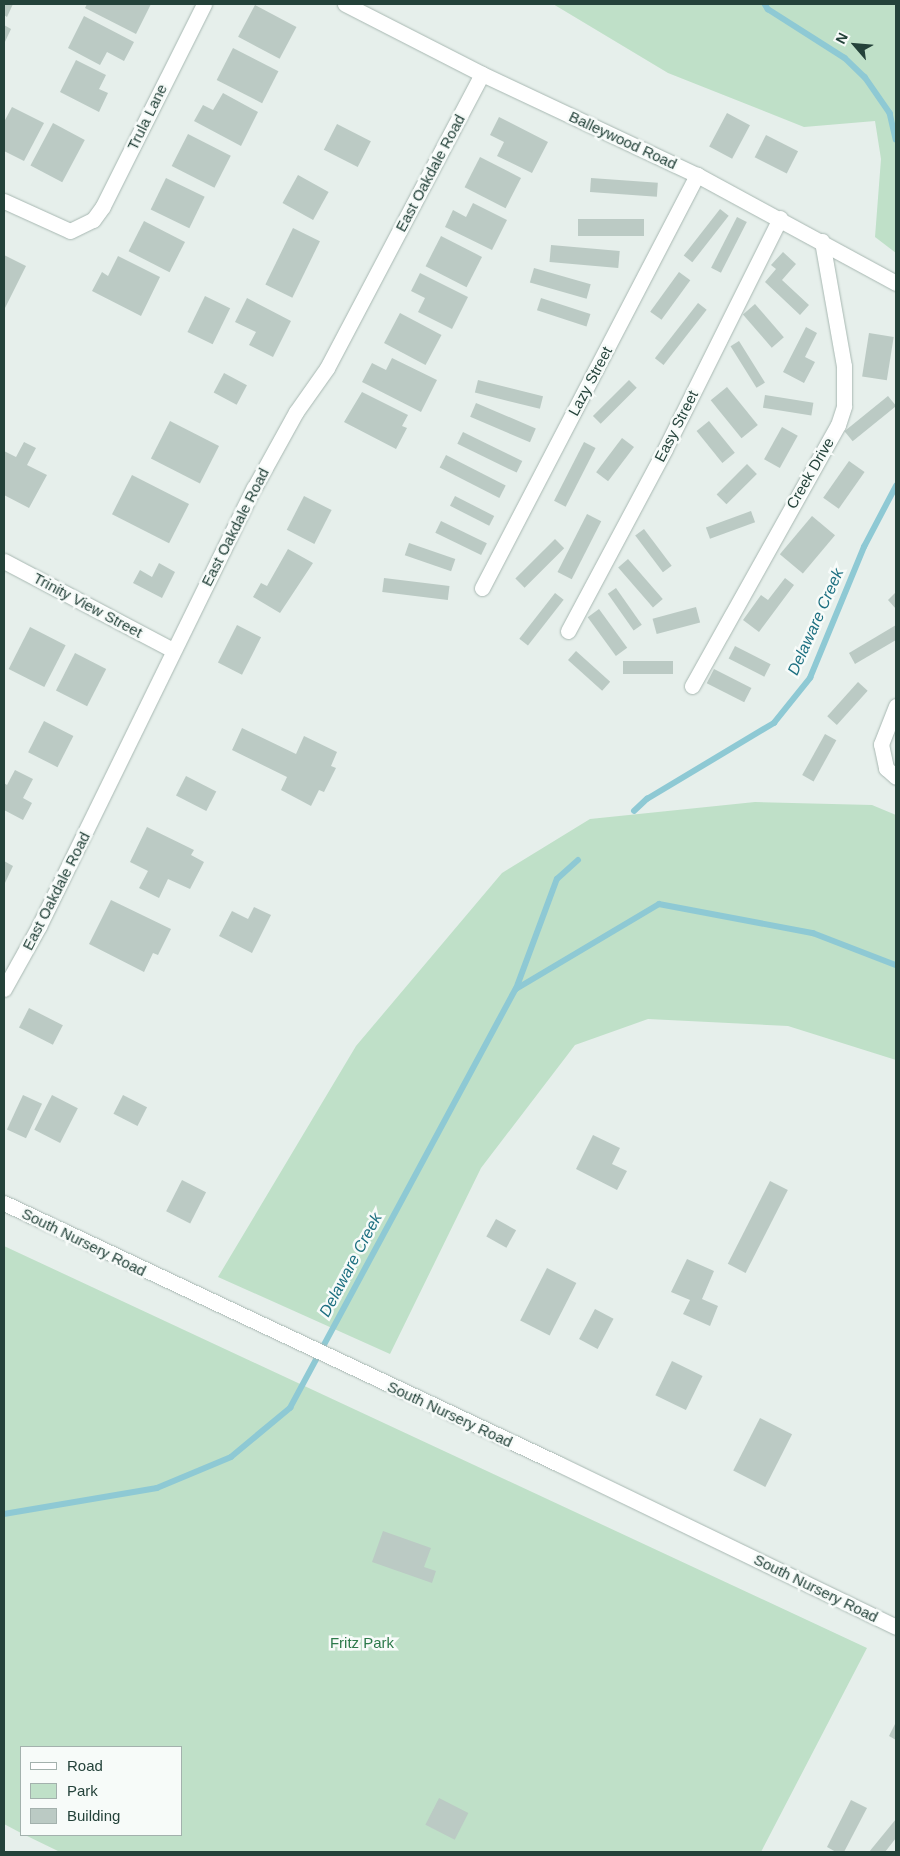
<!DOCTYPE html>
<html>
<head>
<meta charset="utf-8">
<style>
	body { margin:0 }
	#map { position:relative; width:900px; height:1856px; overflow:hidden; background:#e6efeb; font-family:Arial,sans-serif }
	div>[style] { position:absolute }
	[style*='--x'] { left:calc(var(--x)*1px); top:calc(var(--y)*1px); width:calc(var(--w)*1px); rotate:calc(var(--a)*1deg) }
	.green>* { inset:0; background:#bfe0c8 }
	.stream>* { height:5.5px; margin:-2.75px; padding:0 2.75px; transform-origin:2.75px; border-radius:2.75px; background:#8ec9d4 }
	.building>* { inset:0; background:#bbcac4; transform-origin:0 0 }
	.roads { filter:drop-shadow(0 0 1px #a8b8b2) drop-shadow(0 0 1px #a8b8b2) }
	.minor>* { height:15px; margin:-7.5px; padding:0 7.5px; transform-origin:7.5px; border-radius:7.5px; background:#fff }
	.tertiary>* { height:15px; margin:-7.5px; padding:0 7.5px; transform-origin:7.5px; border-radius:7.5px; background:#fff }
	span { translate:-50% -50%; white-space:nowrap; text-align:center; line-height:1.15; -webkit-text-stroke:5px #f7fbf9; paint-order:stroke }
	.street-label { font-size:15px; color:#24423a }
	.park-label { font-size:15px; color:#2d7a4b }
	.water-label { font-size:16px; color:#1c6f80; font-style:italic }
	.frame { position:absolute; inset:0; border:5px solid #24423a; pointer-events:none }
	.legend { position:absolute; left:20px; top:1746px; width:162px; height:90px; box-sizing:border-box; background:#f7fbf9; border:1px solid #a3b1ad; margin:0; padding:6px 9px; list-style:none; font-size:15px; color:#24423a }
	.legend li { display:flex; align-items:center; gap:10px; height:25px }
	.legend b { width:25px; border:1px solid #a3b1ad }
	.north { position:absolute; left:830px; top:20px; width:50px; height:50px; -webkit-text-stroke:4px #f7fbf9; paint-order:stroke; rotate:297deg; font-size:14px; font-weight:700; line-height:20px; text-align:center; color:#24423a }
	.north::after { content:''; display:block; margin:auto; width:18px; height:22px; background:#24423a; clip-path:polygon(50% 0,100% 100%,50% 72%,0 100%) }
</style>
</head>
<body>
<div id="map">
	<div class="green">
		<div style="clip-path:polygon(553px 4px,896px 4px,896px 253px,875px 237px,881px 159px,875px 121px,804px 127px,668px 73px)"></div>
		<div style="clip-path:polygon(755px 802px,872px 805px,896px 815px,896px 1060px,788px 1026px,648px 1019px,575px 1045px,481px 1168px,390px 1354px,218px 1277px,356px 1046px,502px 873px,590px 819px)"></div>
		<div style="clip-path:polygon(4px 1246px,867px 1648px,761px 1852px,60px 1852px,25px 1835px,181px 1835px,181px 1747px,21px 1747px,21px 1833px,4px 1824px)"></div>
	</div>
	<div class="stream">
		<div style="--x:765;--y:4;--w:6;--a:59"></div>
		<div style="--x:768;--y:9;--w:91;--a:32.5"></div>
		<div style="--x:845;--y:58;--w:28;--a:44"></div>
		<div style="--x:865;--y:77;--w:44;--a:55.2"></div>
		<div style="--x:890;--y:113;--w:27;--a:77"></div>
		<div style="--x:634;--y:811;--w:18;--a:-43"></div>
		<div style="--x:647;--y:799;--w:148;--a:-30.9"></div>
		<div style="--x:774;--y:723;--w:58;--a:-51.3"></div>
		<div style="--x:810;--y:678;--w:142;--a:-67.6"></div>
		<div style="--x:864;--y:547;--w:69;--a:-62.3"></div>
		<div style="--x:516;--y:989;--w:166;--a:-30.7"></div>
		<div style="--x:659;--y:904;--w:157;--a:10.7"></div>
		<div style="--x:813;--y:933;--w:89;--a:21.1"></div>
		<div style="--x:4;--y:1514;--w:155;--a:-9.6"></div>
		<div style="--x:157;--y:1488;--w:80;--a:-22.7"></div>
		<div style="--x:231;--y:1457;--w:77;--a:-39.7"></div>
		<div style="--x:290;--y:1408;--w:476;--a:-61.7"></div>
		<div style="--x:516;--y:989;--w:117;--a:-69.6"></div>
		<div style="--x:557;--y:879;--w:28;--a:-42"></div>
	</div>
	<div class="building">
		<div style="clip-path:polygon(4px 4px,13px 4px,7px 17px,4px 15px)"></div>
		<div style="clip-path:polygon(87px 4px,151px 4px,136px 34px,85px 8px)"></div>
		<div style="left:255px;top:5px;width:47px;height:36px;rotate:28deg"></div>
		<div style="clip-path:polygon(84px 16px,134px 42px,124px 61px,107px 52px,100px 65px,68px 48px)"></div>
		<div style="clip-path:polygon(4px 25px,11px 29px,4px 44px)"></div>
		<div style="left:233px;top:48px;width:51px;height:36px;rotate:27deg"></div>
		<div style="clip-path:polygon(76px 60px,106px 75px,99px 89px,108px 93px,99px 112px,60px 92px)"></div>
		<div style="clip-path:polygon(223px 93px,258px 112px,241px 146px,194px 121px,203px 105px,213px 110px)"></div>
		<div style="clip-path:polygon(12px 107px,44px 123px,24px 161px,4px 151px,4px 122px)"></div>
		<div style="left:727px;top:113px;width:26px;height:38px;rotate:28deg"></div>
		<div style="clip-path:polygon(499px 117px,548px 142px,532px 173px,497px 156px,504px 142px,490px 135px)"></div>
		<div style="left:53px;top:123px;width:36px;height:48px;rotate:28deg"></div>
		<div style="left:337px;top:124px;width:38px;height:29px;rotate:27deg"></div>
		<div style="left:188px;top:134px;width:48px;height:36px;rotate:27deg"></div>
		<div style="left:766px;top:135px;width:36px;height:25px;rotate:27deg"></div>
		<div style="left:480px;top:157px;width:46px;height:34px;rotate:27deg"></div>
		<div style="left:298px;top:175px;width:35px;height:32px;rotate:29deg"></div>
		<div style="left:166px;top:178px;width:43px;height:35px;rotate:26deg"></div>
		<div style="left:591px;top:178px;width:67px;height:14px;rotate:4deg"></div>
		<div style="clip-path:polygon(473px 203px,507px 220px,492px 250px,445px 227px,453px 210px,466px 217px)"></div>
		<div style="left:720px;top:209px;width:11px;height:59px;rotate:38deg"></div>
		<div style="left:737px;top:217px;width:11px;height:57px;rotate:27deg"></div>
		<div style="left:578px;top:219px;width:66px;height:17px"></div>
		<div style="left:144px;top:221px;width:46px;height:34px;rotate:27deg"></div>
		<div style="left:293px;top:228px;width:30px;height:63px;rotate:26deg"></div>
		<div style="left:441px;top:236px;width:46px;height:34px;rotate:27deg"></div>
		<div style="left:551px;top:245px;width:69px;height:17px;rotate:5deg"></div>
		<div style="clip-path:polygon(783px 252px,796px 264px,782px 280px,809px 305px,800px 315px,765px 282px,776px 269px,771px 265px)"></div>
		<div style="clip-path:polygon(4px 255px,26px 266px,5px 308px,4px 307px)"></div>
		<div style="clip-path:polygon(118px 256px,160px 277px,141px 316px,92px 291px,102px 272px,108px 276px)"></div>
		<div style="left:534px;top:268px;width:59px;height:15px;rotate:16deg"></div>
		<div style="left:679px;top:272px;width:14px;height:49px;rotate:36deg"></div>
		<div style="clip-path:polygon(420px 273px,468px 297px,452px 329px,418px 312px,425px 298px,411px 291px)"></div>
		<div style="left:205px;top:296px;width:28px;height:40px;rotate:26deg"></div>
		<div style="clip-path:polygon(247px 298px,291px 321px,273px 357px,249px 345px,256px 332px,235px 322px)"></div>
		<div style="left:541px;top:298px;width:52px;height:13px;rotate:18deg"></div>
		<div style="left:698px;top:303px;width:11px;height:70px;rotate:38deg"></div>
		<div style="left:755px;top:304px;width:44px;height:16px;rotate:49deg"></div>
		<div style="left:400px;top:313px;width:47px;height:34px;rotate:28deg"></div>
		<div style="clip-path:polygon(806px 327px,817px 333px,805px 357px,815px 362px,804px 383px,783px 372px)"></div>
		<div style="left:869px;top:333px;width:25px;height:44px;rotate:9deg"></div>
		<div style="left:739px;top:341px;width:49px;height:10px;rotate:58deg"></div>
		<div style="clip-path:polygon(392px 358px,437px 380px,421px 412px,362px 382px,372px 363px,386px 370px)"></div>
		<div style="left:224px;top:373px;width:26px;height:22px;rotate:28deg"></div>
		<div style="left:478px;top:380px;width:67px;height:13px;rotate:14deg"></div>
		<div style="left:629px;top:380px;width:11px;height:51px;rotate:45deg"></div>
		<div style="left:727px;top:387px;width:49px;height:21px;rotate:51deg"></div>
		<div style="clip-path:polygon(362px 392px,408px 415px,402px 426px,407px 428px,396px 449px,344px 422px)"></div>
		<div style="left:765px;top:395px;width:49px;height:13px;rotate:9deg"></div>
		<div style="left:888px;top:396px;width:13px;height:56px;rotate:51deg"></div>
		<div style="left:476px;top:403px;width:65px;height:15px;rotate:23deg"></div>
		<div style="left:170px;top:421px;width:55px;height:42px;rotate:27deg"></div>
		<div style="left:709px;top:421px;width:41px;height:16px;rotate:51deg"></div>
		<div style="left:782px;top:427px;width:18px;height:37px;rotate:29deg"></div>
		<div style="left:463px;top:432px;width:66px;height:13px;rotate:26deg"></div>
		<div style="left:622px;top:438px;width:15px;height:43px;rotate:37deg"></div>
		<div style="clip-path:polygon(24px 442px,36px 448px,27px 465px,47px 475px,29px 508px,4px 495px,4px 451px,16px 457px)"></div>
		<div style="left:584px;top:442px;width:13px;height:66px;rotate:27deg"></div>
		<div style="left:446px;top:455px;width:67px;height:14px;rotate:27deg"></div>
		<div style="left:849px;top:461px;width:19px;height:45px;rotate:35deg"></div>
		<div style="left:747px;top:464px;width:14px;height:43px;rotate:45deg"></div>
		<div style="left:132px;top:475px;width:64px;height:44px;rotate:27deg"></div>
		<div style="left:304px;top:496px;width:31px;height:38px;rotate:27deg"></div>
		<div style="left:455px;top:496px;width:44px;height:11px;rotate:27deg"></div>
		<div style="left:751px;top:511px;width:12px;height:48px;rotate:70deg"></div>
		<div style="left:587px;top:514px;width:16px;height:65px;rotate:27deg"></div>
		<div style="left:812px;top:516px;width:30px;height:50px;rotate:40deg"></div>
		<div style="left:441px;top:521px;width:51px;height:13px;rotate:26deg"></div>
		<div style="left:644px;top:529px;width:46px;height:11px;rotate:53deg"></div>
		<div style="left:555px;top:539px;width:13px;height:56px;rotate:45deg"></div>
		<div style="left:409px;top:543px;width:49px;height:13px;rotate:19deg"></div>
		<div style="clip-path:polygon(288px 549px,313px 563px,280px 613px,253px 597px,261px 583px,267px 586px)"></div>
		<div style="left:628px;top:559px;width:53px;height:13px;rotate:49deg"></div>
		<div style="clip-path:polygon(159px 563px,175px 572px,162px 598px,133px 583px,140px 570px,152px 577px)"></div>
		<div style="left:384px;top:578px;width:66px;height:14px;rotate:7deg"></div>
		<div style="clip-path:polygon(785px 578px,794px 585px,759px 632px,743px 620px,761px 595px,768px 600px)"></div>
		<div style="left:616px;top:588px;width:45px;height:10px;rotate:55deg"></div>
		<div style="clip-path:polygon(896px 592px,896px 609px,888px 600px)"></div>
		<div style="left:555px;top:593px;width:11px;height:58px;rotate:38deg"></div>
		<div style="left:696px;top:607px;width:16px;height:45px;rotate:75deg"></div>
		<div style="left:599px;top:609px;width:48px;height:14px;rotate:54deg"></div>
		<div style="left:237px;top:625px;width:27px;height:42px;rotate:27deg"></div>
		<div style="clip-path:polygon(896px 625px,896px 640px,855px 664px,849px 653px)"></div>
		<div style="left:30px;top:627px;width:40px;height:47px;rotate:27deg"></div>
		<div style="left:735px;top:646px;width:40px;height:14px;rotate:27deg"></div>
		<div style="left:576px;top:651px;width:46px;height:12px;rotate:42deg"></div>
		<div style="left:75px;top:653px;width:35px;height:42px;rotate:27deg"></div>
		<div style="left:623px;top:661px;width:50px;height:13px"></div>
		<div style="left:714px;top:669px;width:42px;height:16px;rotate:27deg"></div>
		<div style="left:858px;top:682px;width:13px;height:46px;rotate:42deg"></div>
		<div style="left:44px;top:721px;width:33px;height:35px;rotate:27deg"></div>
		<div style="clip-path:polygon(242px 728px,296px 754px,304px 736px,337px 752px,331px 766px,336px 768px,324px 792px,319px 790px,311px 806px,281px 790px,287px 777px,232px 750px)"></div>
		<div style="left:825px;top:734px;width:13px;height:47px;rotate:29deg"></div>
		<div style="clip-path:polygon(15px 770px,33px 779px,23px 798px,32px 803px,23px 820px,4px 810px,4px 783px,7px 785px)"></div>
		<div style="left:186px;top:776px;width:34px;height:22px;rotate:27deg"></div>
		<div style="clip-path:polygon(147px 827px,194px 850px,191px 855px,204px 862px,190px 889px,168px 879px,159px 898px,139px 888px,148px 871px,130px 862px)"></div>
		<div style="clip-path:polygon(4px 861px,13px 866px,4px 885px)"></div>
		<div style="clip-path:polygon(111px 900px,171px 929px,158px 955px,153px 953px,144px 972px,89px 944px)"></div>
		<div style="clip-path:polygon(254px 907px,271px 915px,252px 953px,219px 936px,232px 911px,248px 919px)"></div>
		<div style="left:29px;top:1008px;width:38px;height:22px;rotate:27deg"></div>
		<div style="left:23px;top:1095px;width:21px;height:38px;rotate:25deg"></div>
		<div style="left:52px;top:1095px;width:29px;height:39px;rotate:27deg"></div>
		<div style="left:123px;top:1095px;width:27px;height:21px;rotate:27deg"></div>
		<div style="clip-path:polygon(593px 1135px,620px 1148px,612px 1164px,627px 1171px,617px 1190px,576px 1169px)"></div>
		<div style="left:182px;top:1180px;width:27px;height:35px;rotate:27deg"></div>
		<div style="left:770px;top:1181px;width:20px;height:93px;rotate:27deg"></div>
		<div style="left:496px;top:1219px;width:23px;height:20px;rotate:29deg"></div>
		<div style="clip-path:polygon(687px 1259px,714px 1271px,702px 1299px,718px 1306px,710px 1326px,683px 1314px,690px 1300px,671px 1292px)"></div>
		<div style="left:547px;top:1268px;width:33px;height:59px;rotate:27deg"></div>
		<div style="left:595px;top:1309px;width:21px;height:34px;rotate:28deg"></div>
		<div style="left:672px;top:1361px;width:34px;height:38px;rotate:26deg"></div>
		<div style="left:760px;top:1418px;width:36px;height:59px;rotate:27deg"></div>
		<div style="clip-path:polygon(383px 1531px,431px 1548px,424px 1567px,436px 1571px,432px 1583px,372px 1562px)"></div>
		<div style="clip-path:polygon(896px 1722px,896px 1740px,889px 1736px)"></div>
		<div style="left:439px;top:1798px;width:33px;height:30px;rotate:27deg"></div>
		<div style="clip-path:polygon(851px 1800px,867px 1808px,844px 1852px,836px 1852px,827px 1847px)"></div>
		<div style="clip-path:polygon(896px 1819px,896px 1838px,885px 1852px,869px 1852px)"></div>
	</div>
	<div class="roads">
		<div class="minor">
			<div style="--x:482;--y:74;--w:238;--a:25.2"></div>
			<div style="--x:697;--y:175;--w:226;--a:28.5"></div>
			<div style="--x:4;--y:201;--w:72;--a:24.4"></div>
			<div style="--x:70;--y:231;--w:25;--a:-26"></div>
			<div style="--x:93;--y:220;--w:17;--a:-54"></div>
			<div style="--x:103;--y:206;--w:226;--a:-63.4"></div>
			<div style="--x:4;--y:561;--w:191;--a:27.8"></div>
			<div style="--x:482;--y:588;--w:466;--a:-62.5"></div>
			<div style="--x:568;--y:631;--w:206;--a:-61.9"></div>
			<div style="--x:665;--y:449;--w:258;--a:-63.5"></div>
			<div style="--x:692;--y:686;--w:299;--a:-60.8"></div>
			<div style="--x:838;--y:425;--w:20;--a:-72"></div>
			<div style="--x:844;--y:406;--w:40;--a:-90"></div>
			<div style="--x:844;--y:366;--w:127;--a:-100"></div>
			<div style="--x:896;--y:706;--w:41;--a:111.5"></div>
			<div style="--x:881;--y:744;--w:25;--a:78"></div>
			<div style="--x:886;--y:768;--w:13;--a:42"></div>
		</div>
		<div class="tertiary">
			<div style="--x:4;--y:989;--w:72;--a:-60.9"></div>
			<div style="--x:39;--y:926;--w:488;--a:-63.9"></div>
			<div style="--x:254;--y:488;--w:87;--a:-61.1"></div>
			<div style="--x:296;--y:412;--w:54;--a:-54.8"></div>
			<div style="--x:327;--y:368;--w:332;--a:-62.2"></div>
			<div style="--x:482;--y:74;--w:154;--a:-152.9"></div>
			<div style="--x:4;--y:1203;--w:613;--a:25.19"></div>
			<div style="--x:559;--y:1464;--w:374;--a:25.8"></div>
		</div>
	</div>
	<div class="street-label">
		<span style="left:147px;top:117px;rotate:-64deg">Trula Lane</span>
		<span style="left:623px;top:140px;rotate:25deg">Balleywood Road</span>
		<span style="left:430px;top:173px;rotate:-62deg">East Oakdale Road</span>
		<span style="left:590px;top:381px;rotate:-62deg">Lazy Street</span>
		<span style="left:676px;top:426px;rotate:-63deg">Easy Street</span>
		<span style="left:810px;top:473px;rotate:-60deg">Creek Drive</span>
		<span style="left:235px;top:527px;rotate:-63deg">East Oakdale Road</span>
		<span style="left:88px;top:605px;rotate:28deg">Trinity View Street</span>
		<span style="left:56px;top:891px;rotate:-63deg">East Oakdale Road</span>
		<span style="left:84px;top:1242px;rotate:26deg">South Nursery Road</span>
		<span style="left:450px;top:1414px;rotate:25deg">South Nursery Road</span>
		<span style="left:816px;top:1588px;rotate:26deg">South Nursery Road</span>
	</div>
	<div class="park-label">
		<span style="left:362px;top:1643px">Fritz Park</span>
	</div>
	<div class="water-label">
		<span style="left:816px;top:622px;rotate:-66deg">Delaware Creek</span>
		<span style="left:351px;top:1265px;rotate:-62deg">Delaware Creek</span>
	</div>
	<div class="frame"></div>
	<ul class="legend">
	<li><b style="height:6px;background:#fff"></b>Road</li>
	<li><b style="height:14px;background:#bfe0c8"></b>Park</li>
	<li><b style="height:14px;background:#bbcac4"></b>Building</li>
	</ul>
	<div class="north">N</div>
</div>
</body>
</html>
